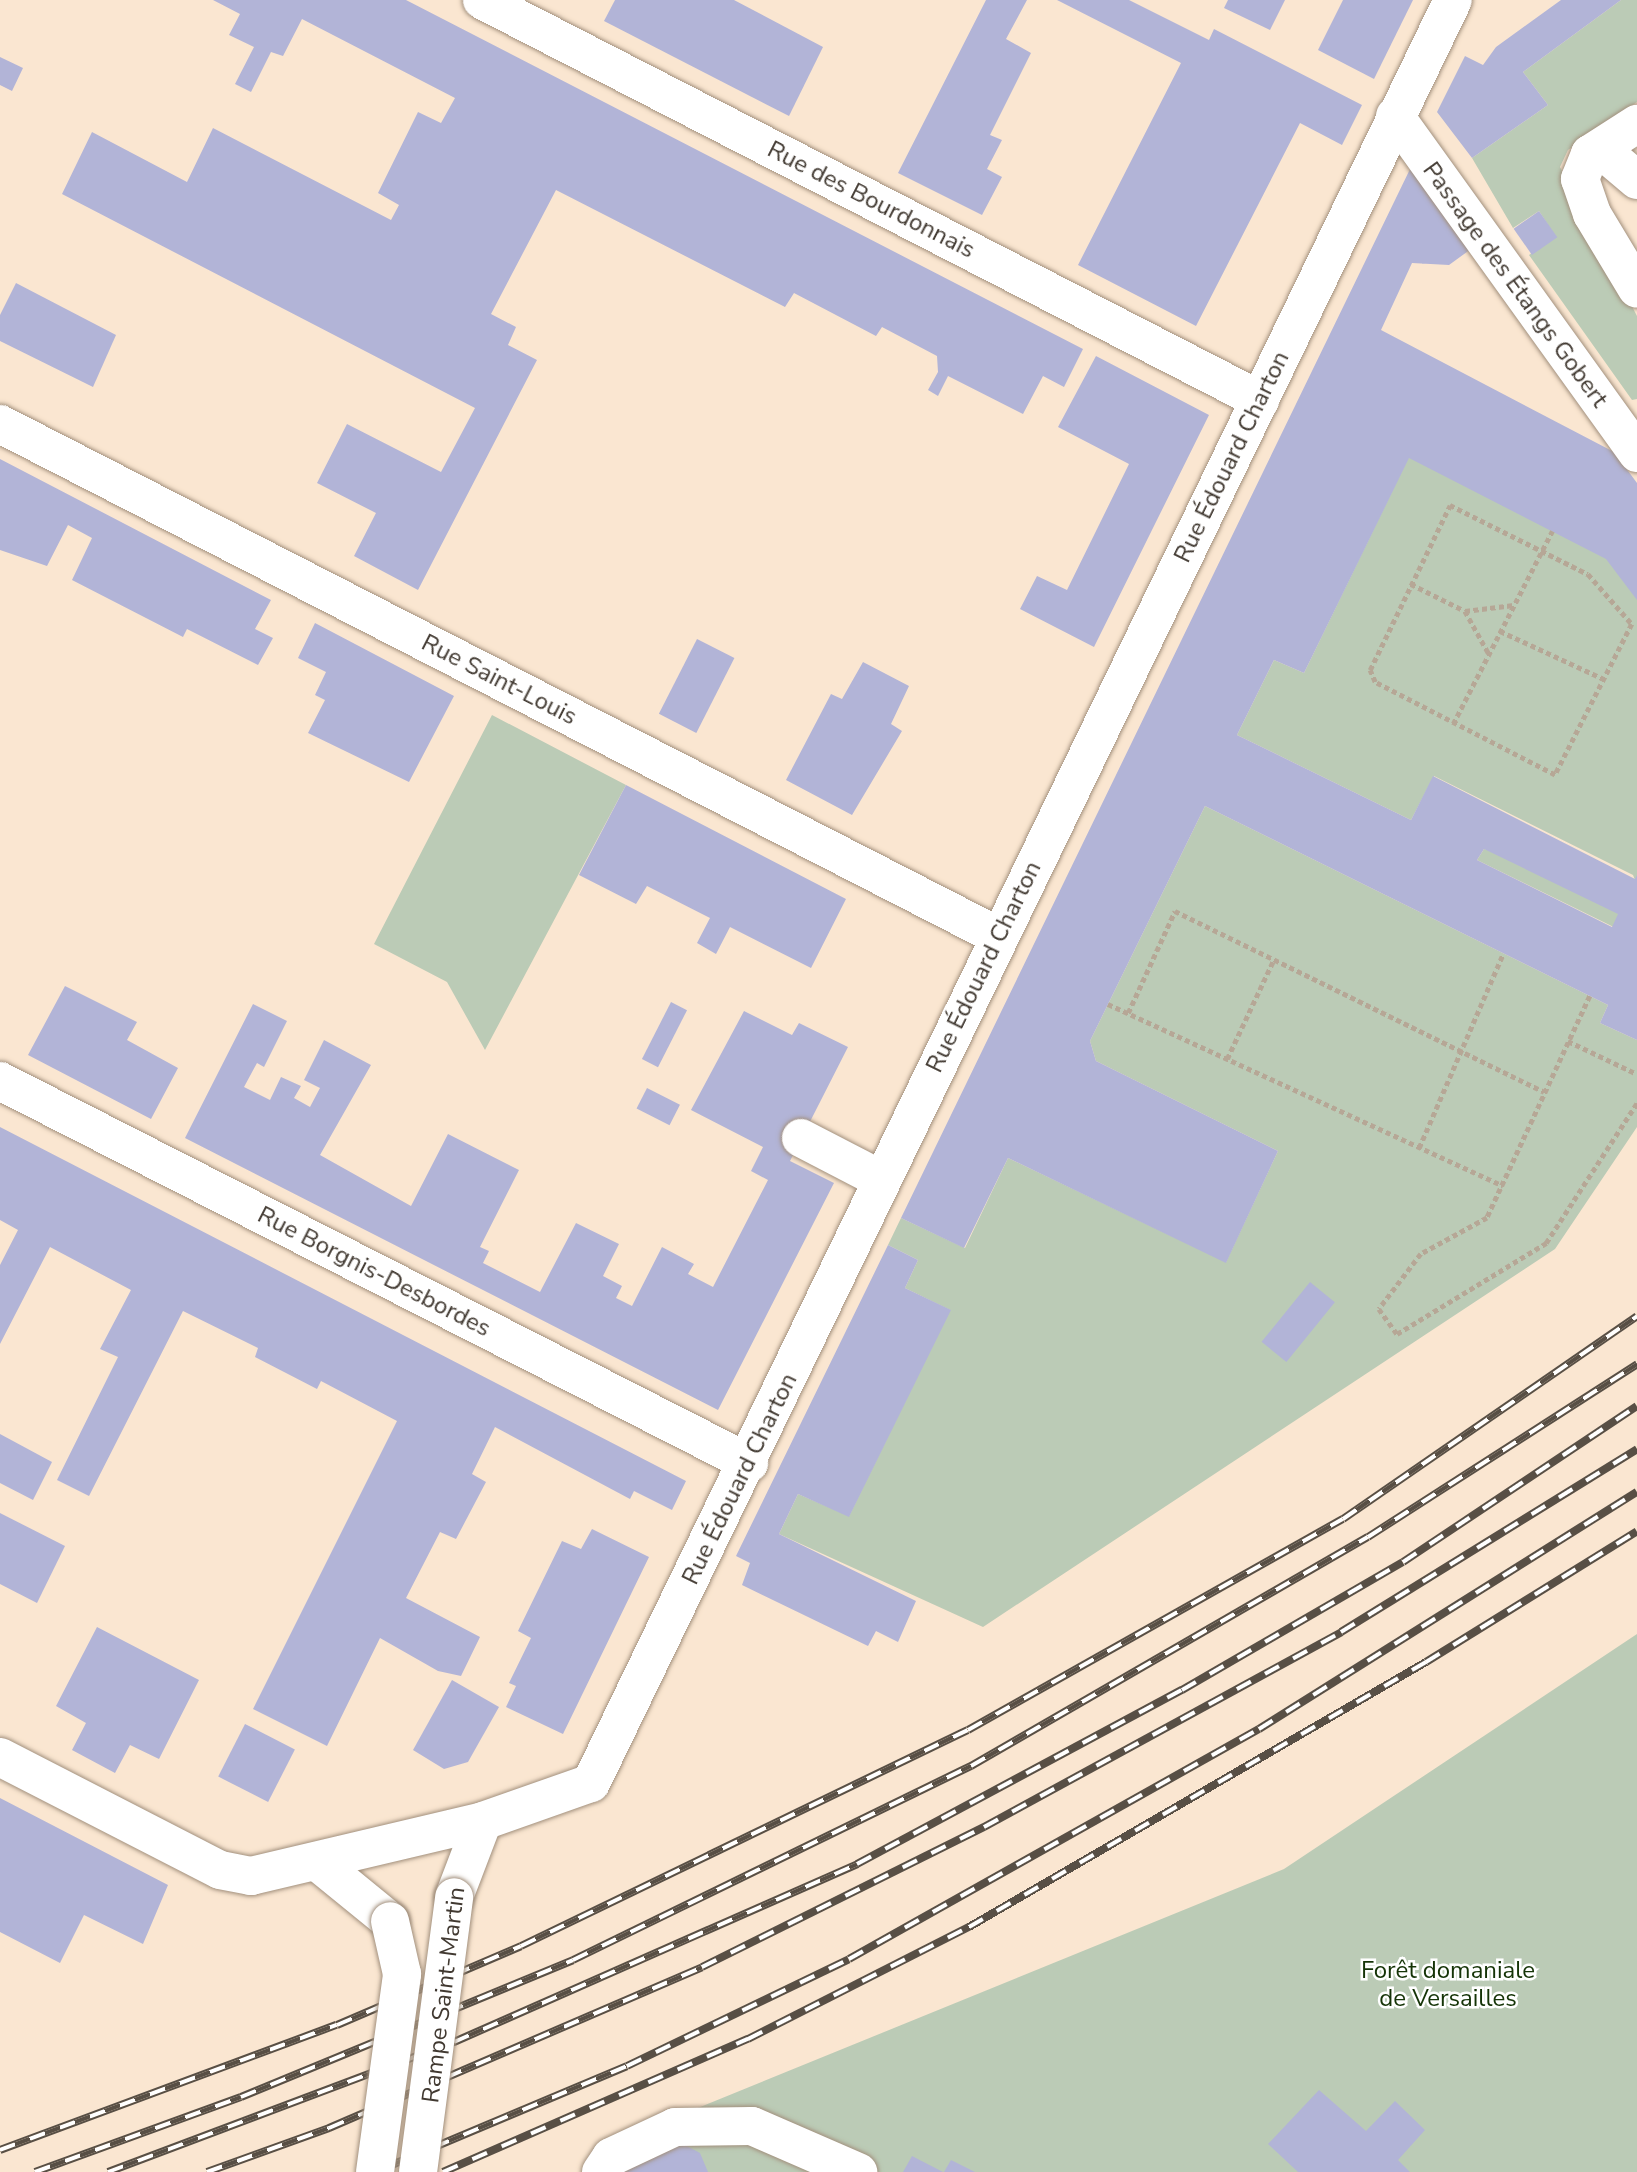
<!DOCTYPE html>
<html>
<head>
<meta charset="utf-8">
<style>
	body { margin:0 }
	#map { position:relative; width:1637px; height:2172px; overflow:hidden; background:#fae6d1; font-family:"Nunito Sans",sans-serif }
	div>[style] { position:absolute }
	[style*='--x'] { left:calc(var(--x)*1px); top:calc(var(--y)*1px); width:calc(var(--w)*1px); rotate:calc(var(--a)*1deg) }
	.green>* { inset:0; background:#bbcbb6 }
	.building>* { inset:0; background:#b2b4d7; transform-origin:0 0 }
	.path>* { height:4.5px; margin-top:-2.25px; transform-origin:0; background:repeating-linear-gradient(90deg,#b6a796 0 5px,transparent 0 8.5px) }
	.roads { filter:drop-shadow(0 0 2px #a2907d) drop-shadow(0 0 2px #a2907d) }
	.minor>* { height:38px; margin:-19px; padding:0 19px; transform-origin:19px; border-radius:19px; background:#fff }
	.rail>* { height:8px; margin-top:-4px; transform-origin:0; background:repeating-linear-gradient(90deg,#fff 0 16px,#584f45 0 32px); box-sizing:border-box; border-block:2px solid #584f45 }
	.bridges { filter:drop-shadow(0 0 2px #a2907d) drop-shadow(0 0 2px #a2907d) }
	.minor-bridge>* { height:38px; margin:-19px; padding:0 19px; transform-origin:19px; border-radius:19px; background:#fff }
	span { translate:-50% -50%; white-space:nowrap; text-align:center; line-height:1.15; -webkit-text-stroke:5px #fff; paint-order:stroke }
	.street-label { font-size:24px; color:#413931 }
	.park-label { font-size:24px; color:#153407 }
</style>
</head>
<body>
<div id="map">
	<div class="green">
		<div style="clip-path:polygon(1621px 0,1637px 0,1637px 102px,1568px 150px,1560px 167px,1637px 316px,1637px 399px,1632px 400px,1529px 255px,1556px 237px,1539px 211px,1513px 228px,1472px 158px,1548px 105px,1523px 72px)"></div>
		<div style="clip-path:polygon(1416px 442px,1637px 571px,1637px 929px,1634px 937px,1477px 860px,1484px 849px,1635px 880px,1633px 875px,1434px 776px,1411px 820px,1237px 735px,1274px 660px,1304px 673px)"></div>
		<div style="clip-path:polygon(492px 715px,626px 785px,485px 1050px,447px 982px,374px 944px)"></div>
		<div style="clip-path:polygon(1205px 806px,1608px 1005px,1600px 1023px,1637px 1040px,1637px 1127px,1555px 1249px,983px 1627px,779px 1534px,798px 1494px,849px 1516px,950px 1310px,905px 1288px,918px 1260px,888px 1245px,901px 1218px,965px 1248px,1008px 1158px,1226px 1262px,1278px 1151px,1096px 1061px,1090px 1041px)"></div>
		<div style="clip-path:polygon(1637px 1634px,1637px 2172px,601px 2172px,607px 2145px,1284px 1869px)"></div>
	</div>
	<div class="building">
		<div style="clip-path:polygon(213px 0,406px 0,1083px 349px,1064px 387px,1043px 376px,1023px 414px,948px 376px,938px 396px,928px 390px,938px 372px,937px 356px,882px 327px,876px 336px,794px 293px,785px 307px,556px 190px,491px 314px,516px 327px,508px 345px,537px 360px,418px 590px,354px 556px,376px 513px,317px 483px,347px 424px,441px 472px,475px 408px,62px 194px,92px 132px,187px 182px,213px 128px,391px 220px,399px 205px,378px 193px,418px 112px,441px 123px,455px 98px,302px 19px,283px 56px,271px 52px,251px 92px,235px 84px,254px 47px,229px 35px,240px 14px)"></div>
		<div style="clip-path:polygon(615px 0,734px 0,823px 47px,789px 116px,604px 21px)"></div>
		<div style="clip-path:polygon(986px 0,1027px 0,1006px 39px,1031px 53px,990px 135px,1002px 140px,987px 169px,1002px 177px,982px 215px,898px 173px)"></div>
		<div style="clip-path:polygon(1057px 0,1129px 0,1209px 40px,1214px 29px,1362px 105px,1342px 145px,1300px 123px,1196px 326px,1078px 265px,1181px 63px)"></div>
		<div style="clip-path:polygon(1228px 0,1285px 0,1270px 30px,1224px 8px)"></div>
		<div style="clip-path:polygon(1343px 0,1413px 0,1374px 79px,1318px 50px)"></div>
		<div style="clip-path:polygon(1561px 0,1621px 0,1523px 72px,1548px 105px,1472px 158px,1437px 112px,1465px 56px,1483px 65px,1496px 47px)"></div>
		<div style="clip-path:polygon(0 57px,23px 68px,12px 91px,0 85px)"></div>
		<div style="clip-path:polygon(evenodd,1412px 165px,1471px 249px,1449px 265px,1412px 263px,1381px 330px,1614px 452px,1637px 483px,1637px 600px,1606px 559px,1409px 458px,1304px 673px,1274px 660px,1237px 735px,1411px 820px,1433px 776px,1635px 879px,1637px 875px,1637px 1040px,1600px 1023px,1608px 1005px,1205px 806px,1090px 1041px,1096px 1061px,1278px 1151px,1226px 1263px,1008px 1158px,964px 1248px,901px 1218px,1412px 165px,1484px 849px,1618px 914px,1612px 927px,1477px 860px,1484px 849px)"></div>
		<div style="left:1539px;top:211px;width:32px;height:31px;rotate:55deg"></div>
		<div style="clip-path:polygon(16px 283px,116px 335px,93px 387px,0 341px,0 315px)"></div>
		<div style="clip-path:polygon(1096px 356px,1209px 415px,1094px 647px,1020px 609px,1037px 576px,1067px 590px,1129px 464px,1058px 427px)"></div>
		<div style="clip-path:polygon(0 459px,271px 600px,255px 629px,273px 638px,258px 665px,187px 629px,183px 637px,72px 580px,92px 538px,68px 525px,47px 566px,0 550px)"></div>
		<div style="clip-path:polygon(315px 623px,454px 696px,409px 782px,308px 733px,325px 700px,315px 695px,326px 672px,298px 658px)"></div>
		<div style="left:697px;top:639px;width:42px;height:84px;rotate:27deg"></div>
		<div style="clip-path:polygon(863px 662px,909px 686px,891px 724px,902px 731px,852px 815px,786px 780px,831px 694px,842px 699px)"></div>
		<div style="clip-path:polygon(626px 785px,846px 899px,811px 968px,730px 927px,716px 954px,697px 943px,710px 918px,647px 886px,636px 904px,579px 875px)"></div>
		<div style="clip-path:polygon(65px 986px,137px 1022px,127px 1040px,178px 1068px,151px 1119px,28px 1055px)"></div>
		<div style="left:671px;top:1002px;width:18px;height:64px;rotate:27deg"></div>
		<div style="clip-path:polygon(253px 1004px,287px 1021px,264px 1067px,257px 1063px,244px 1087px,270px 1100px,281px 1077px,301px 1086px,294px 1098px,310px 1107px,320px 1088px,304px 1080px,324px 1040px,371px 1065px,320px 1155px,411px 1206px,448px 1134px,519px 1170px,480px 1247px,489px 1251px,483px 1263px,540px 1292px,576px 1223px,619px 1244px,603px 1276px,622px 1286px,616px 1298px,632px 1306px,662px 1247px,694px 1264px,688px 1274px,713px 1287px,768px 1180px,751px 1171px,763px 1147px,691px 1110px,744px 1011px,792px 1035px,799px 1023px,848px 1047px,790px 1161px,834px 1183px,718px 1410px,185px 1138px)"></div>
		<div style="left:647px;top:1088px;width:37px;height:23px;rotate:27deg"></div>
		<div style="clip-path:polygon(0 1127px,686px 1481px,672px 1510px,634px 1491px,630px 1499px,495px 1427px,472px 1474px,486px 1482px,456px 1539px,440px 1532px,406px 1598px,480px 1637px,461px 1676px,438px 1671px,380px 1638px,327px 1746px,253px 1709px,397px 1421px,321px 1381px,317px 1389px,255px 1357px,258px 1348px,183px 1311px,89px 1496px,57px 1480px,118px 1357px,100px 1349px,131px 1290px,50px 1247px,0 1344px,0 1265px,18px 1230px,0 1220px)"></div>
		<div style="clip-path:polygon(888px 1245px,918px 1260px,905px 1288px,951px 1310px,849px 1517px,798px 1494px,779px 1534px,916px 1601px,898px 1642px,876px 1631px,868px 1646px,742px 1585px,750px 1563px,736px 1556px)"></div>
		<div style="left:1310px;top:1282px;width:32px;height:77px;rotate:39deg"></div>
		<div style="clip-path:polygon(0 1434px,52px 1462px,33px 1500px,0 1483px)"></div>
		<div style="clip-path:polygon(0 1513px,65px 1546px,37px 1603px,0 1584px)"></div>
		<div style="clip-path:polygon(592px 1529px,649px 1557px,563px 1734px,506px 1707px,516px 1686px,509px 1683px,531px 1638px,518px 1631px,562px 1541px,581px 1549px)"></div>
		<div style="clip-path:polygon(97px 1627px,199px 1680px,159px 1759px,130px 1745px,115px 1773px,72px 1750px,86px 1723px,56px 1706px)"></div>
		<div style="clip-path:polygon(452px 1680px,499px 1707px,468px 1762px,444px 1769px,413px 1750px)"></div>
		<div style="left:245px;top:1724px;width:56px;height:59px;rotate:27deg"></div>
		<div style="clip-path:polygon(0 1798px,168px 1885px,143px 1944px,84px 1915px,60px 1963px,0 1932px)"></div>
		<div style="clip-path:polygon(1319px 2090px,1366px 2131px,1395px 2101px,1425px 2130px,1398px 2160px,1410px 2172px,1298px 2172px,1268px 2144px)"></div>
		<div style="clip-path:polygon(670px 2137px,700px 2153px,708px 2172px,622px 2172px)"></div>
		<div style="clip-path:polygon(912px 2156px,943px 2172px,903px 2172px)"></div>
		<div style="clip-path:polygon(951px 2160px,975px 2172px,944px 2172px)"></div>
	</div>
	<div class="path">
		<div style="--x:1450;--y:505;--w:154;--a:26.6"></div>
		<div style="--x:1588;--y:574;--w:67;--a:48.7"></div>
		<div style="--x:1632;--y:624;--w:169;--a:117"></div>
		<div style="--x:1555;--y:775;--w:203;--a:-152.7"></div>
		<div style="--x:1375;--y:682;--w:13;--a:-113"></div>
		<div style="--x:1370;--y:670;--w:183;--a:-64.1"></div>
		<div style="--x:1411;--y:584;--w:60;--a:26.6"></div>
		<div style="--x:1465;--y:611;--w:49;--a:60.8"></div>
		<div style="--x:1465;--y:611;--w:49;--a:-7"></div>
		<div style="--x:1500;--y:631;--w:115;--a:24.8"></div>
		<div style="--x:1453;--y:724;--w:217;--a:-62.8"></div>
		<div style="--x:1590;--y:996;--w:245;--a:114.9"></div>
		<div style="--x:1487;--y:1218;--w:75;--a:151.4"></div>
		<div style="--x:1421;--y:1254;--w:69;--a:127.4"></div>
		<div style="--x:1379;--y:1309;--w:31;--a:54"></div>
		<div style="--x:1397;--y:1334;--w:175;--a:-31.4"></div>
		<div style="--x:1546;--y:1243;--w:167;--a:-57"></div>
		<div style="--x:1108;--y:1004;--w:435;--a:24.7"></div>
		<div style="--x:1128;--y:1013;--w:112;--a:-65.3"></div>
		<div style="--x:1175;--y:911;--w:411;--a:26.1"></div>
		<div style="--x:1568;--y:1041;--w:76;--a:25.6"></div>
		<div style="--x:1227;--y:1059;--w:110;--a:-64.8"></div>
		<div style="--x:1419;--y:1148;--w:211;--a:-66.6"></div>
	</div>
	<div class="roads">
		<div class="minor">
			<div style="--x:482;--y:0;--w:875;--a:27.21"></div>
			<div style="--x:1395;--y:116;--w:415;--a:54.3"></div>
			<div style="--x:1590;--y:154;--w:56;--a:-32.6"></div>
			<div style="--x:1637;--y:180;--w:43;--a:-139.7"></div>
			<div style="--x:1604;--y:152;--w:14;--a:172"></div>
			<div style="--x:1590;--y:154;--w:27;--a:112"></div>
			<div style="--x:1580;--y:179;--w:37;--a:71"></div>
			<div style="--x:1592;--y:214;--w:87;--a:59"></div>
			<div style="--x:0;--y:424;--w:1122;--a:27.16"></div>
			<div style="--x:0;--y:1081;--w:841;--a:27.02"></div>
			<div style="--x:801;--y:1138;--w:91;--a:27.4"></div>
			<div style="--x:0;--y:1757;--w:247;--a:27.2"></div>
			<div style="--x:220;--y:1870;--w:32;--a:11"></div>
			<div style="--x:251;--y:1876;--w:238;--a:-13.3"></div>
			<div style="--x:483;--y:1821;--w:114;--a:-19.4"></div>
			<div style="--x:591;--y:1783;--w:1980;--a:-64.2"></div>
			<div style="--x:320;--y:1864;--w:90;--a:39.2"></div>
			<div style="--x:454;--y:1897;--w:81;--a:-69.1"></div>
			<div style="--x:601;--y:2172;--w:18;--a:-56"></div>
			<div style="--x:611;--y:2157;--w:71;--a:-25.1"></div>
			<div style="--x:675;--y:2127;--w:77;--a:-0.7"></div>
			<div style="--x:752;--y:2126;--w:116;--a:23.5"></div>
		</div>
	</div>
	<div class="rail">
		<div style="--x:0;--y:2150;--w:359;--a:-20.4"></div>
		<div style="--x:337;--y:2025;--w:200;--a:-23.2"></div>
		<div style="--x:521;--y:1946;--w:496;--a:-25.8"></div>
		<div style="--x:968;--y:1730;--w:430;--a:-29.4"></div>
		<div style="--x:1343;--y:1519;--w:357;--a:-34.6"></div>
		<div style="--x:35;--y:2172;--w:219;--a:-20"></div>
		<div style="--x:241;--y:2097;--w:359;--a:-22.4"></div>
		<div style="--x:573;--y:1960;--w:443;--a:-26"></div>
		<div style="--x:971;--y:1766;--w:458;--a:-30"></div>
		<div style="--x:1368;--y:1537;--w:320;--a:-32.7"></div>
		<div style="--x:108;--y:2172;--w:370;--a:-20.6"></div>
		<div style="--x:454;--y:2042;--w:441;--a:-23.8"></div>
		<div style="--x:857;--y:1864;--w:369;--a:-28.2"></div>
		<div style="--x:1182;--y:1690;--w:255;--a:-30.1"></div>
		<div style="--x:1403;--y:1562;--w:281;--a:-33.7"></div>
		<div style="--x:207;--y:2172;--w:130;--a:-19.8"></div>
		<div style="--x:329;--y:2128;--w:406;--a:-23.3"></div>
		<div style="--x:702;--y:1967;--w:315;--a:-26.4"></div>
		<div style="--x:984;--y:1827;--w:407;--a:-28.6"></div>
		<div style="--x:1341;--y:1632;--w:348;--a:-31.7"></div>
		<div style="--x:375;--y:2172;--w:273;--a:-22.8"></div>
		<div style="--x:627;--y:2066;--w:246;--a:-25.7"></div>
		<div style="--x:849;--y:1959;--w:470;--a:-29.3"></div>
		<div style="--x:1259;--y:1729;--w:446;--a:-32.1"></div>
		<div style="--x:443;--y:2172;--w:333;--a:-23.6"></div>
		<div style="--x:748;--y:2039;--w:248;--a:-26.9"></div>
		<div style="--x:969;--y:1927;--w:528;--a:-30.11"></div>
		<div style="--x:1426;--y:1662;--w:248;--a:-31.8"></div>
	</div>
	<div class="bridges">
		<div class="minor-bridge">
			<div style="--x:375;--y:2172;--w:200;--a:-82.2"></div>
			<div style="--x:402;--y:1974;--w:54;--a:-102.8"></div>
			<div style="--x:418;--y:2172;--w:277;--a:-82.5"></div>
		</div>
	</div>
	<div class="street-label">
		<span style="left:871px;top:200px;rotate:27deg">Rue des Bourdonnais</span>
		<span style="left:1515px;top:285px;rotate:54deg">Passage des Étangs Gobert</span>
		<span style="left:1232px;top:457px;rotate:-64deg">Rue Édouard Charton</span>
		<span style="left:499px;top:680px;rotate:27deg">Rue Saint-Louis</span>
		<span style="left:984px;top:967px;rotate:-64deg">Rue Édouard Charton</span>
		<span style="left:374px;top:1272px;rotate:27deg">Rue Borgnis-Desbordes</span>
		<span style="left:740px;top:1479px;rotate:-64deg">Rue Édouard Charton</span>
		<span style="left:444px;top:1995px;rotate:-83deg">Rampe Saint-Martin</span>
	</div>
	<div class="park-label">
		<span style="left:1448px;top:1985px">Forêt domaniale<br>de Versailles</span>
	</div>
</div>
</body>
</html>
